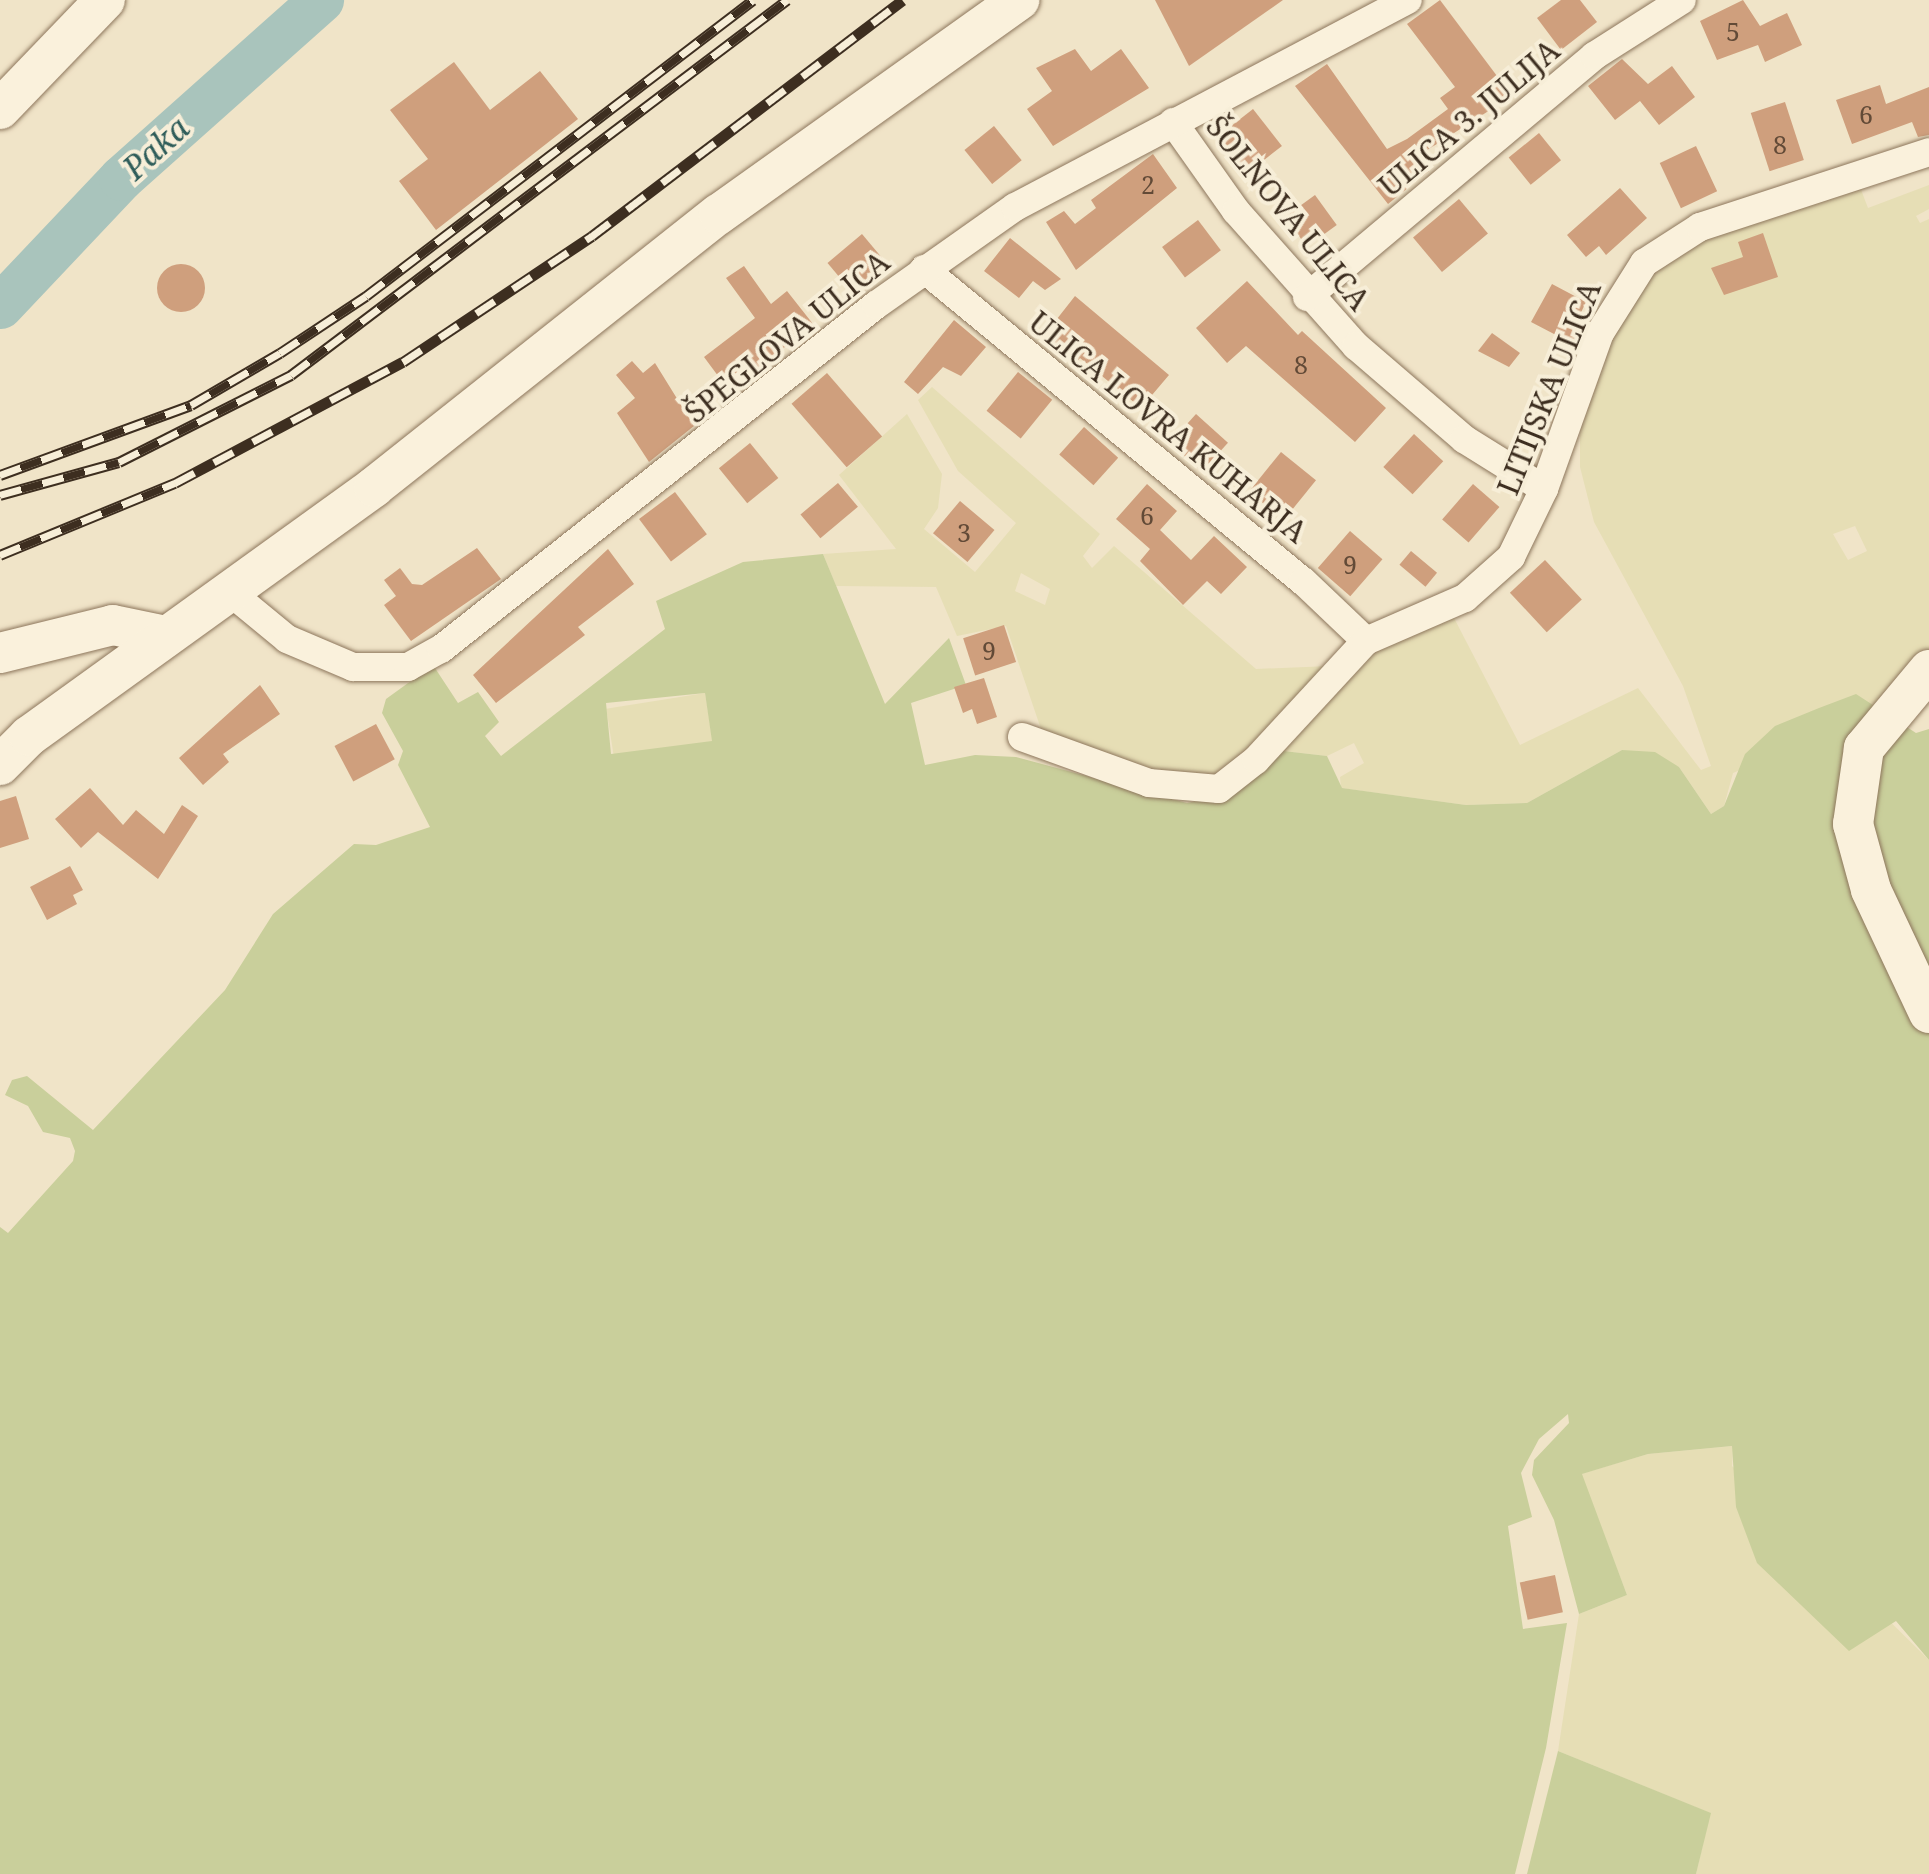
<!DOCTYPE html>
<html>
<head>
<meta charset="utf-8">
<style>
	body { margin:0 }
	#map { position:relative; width:1929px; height:1874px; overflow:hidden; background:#f0e4c8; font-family:"Noto Serif",serif }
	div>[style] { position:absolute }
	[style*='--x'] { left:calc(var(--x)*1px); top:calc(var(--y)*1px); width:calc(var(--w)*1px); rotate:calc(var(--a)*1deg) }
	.farmland>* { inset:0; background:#e6deb5; transform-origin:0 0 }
	.green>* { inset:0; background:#c9cf9b }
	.river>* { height:45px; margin:-22.5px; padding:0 22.5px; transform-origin:22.5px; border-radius:22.5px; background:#a9c4bc }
	.building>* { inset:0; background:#cf9f7d; transform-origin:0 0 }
	.round { border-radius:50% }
	.roads { filter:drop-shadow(0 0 2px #8d765c) drop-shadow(0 0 2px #8d765c) }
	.street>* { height:28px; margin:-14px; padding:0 14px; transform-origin:14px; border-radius:14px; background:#faf1dc }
	.secondary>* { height:40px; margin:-20px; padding:0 20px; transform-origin:20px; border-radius:20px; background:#faf1dc }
	.rail>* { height:11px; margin-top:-5.5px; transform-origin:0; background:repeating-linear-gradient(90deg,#f7eed8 0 22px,#3d2e20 0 44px); box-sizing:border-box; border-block:2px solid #3d2e20 }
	span { translate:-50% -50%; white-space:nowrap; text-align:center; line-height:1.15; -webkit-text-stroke:8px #f7eed8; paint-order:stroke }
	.number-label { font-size:25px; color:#624a37 }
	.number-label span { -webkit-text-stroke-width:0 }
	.street-label { font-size:30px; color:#3d2e20 }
	.water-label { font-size:32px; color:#2f5d5a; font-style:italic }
</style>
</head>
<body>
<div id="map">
	<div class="farmland">
		<div style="clip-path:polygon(evenodd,1929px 185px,1929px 209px,1916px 216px,1920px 223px,1929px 219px,1929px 660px,1883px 711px,1733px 773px,1724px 806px,1711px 814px,1679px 767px,1622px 750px,1527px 803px,1466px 805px,1341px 788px,1340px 777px,1364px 763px,1354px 743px,1327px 756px,1275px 750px,1355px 658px,1454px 618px,1520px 745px,1638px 688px,1701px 770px,1711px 766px,1683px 686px,1594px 522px,1580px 467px,1580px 415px,1629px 292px,1676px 250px,1860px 187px,1868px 208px,1929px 185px,1855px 526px,1867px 551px,1848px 560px,1833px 534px,1855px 526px)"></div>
		<div style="clip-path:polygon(evenodd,932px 387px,1100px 534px,1083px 556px,1092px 568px,1114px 546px,1256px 669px,1330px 666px,1235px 771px,1185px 785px,1043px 735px,1006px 626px,957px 636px,936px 587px,836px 586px,823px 554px,896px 549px,839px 475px,907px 414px,942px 474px,938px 508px,924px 529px,975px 572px,1016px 523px,958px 471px,918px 400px,932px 387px,1021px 573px,1050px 589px,1045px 605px,1015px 591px,1021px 573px)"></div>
		<div style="left:705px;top:693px;width:49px;height:100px;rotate:81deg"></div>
		<div style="clip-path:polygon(1733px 1446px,1732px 1466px,1929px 1660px,1929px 1874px,1696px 1874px,1710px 1813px,1558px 1751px,1579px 1614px,1627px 1595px,1581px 1474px,1648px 1454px)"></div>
	</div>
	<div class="green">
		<div style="clip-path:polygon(evenodd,823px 554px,885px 704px,949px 638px,966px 685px,911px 703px,925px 765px,975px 755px,1016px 757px,1187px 803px,1225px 795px,1275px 750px,1327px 756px,1342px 788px,1466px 805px,1527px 803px,1622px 750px,1655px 752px,1679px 767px,1711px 814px,1724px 806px,1745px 754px,1775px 726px,1819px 708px,1856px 694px,1916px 733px,1929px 729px,1929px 1660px,1896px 1621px,1849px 1651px,1757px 1563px,1736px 1507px,1732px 1446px,1648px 1454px,1582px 1474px,1627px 1595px,1579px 1614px,1554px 1520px,1532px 1475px,1534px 1460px,1569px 1423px,1568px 1414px,1539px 1439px,1521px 1473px,1532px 1517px,1508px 1526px,1523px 1629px,1567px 1623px,1546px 1748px,1515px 1874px,0 1874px,0 1227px,8px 1233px,73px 1161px,75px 1151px,70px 1138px,43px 1132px,28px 1106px,5px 1095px,12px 1080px,27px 1076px,93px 1130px,225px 990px,273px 914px,354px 844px,376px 845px,430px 827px,398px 765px,403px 751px,382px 713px,386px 699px,433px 665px,458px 703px,478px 692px,499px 722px,485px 736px,501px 756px,665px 629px,656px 601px,743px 562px,823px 554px,705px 693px,712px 741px,611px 754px,606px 703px,705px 693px)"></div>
		<div style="clip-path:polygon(1558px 1751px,1711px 1813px,1696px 1874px,1527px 1874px)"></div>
	</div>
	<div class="river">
		<div style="--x:0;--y:306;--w:176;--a:-46.6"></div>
		<div style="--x:121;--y:178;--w:268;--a:-41.7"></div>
	</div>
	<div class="building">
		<div style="clip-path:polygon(1155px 0,1283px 0,1189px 66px)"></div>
		<div style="clip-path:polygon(1440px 0,1512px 96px,1418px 156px,1429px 171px,1388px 204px,1295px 86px,1327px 64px,1387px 149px,1407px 139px,1448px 109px,1440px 98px,1455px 87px,1407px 24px)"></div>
		<div style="clip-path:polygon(1561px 0,1580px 0,1597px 22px,1561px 50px,1537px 18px)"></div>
		<div style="clip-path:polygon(1743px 0,1760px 26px,1787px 13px,1802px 45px,1765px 62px,1758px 45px,1717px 60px,1700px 21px)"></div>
		<div style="clip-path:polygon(1075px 49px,1091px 71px,1121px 49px,1149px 88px,1053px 146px,1027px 109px,1052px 91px,1036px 68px)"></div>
		<div style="clip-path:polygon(1622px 59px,1648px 84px,1672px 66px,1695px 97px,1659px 125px,1640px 101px,1615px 120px,1588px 86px)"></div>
		<div style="clip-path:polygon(454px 62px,490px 110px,540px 71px,578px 119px,436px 230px,399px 181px,428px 159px,390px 110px)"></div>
		<div style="clip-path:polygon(1880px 85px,1886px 104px,1929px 87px,1929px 135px,1918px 137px,1912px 122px,1852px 144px,1836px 100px)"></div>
		<div style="left:1785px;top:102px;width:61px;height:36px;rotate:72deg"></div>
		<div style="left:1253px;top:109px;width:47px;height:45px;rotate:52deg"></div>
		<div style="left:994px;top:126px;width:44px;height:38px;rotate:51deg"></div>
		<div style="left:1539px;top:133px;width:35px;height:39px;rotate:51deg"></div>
		<div style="left:1696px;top:146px;width:50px;height:40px;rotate:65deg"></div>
		<div style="clip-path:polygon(1153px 154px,1177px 188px,1076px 270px,1046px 222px,1064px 211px,1075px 224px,1096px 208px,1091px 200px)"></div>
		<div style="clip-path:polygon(1620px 188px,1647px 218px,1606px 255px,1599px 246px,1586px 257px,1567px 235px)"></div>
		<div style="left:1315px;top:195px;width:37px;height:37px;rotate:54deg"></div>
		<div style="left:1459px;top:199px;width:45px;height:60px;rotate:50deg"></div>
		<div style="left:1198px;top:220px;width:38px;height:45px;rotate:53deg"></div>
		<div style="clip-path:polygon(1763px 233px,1778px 277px,1724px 295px,1711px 268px,1743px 257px,1738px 242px)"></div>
		<div style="left:862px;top:234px;width:45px;height:45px;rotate:50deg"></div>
		<div style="clip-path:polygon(1010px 238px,1061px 279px,1045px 290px,1033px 281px,1019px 298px,984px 271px)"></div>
		<div class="round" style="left:157px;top:264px;width:48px;height:48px"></div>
		<div style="clip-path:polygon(744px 266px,771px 304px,787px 291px,813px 324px,730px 392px,704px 357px,755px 318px,726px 278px)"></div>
		<div style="clip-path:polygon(1247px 281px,1298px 335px,1302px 331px,1386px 408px,1355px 442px,1246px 346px,1227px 363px,1196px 328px)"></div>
		<div style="clip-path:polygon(1552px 284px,1586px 302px,1577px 321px,1585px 325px,1577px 346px,1531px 322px)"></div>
		<div style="clip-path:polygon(1075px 296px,1169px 375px,1141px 408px,1080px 358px,1075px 364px,1042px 338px)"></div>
		<div style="clip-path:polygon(954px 320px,986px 347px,961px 376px,943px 367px,918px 394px,904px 382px)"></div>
		<div style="clip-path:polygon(1492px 333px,1520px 353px,1509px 367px,1478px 351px)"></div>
		<div style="clip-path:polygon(632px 361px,643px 373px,655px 363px,694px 426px,649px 462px,617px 413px,635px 398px,616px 375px)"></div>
		<div style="left:1018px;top:372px;width:44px;height:50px;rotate:39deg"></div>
		<div style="left:827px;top:373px;width:84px;height:47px;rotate:49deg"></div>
		<div style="left:1196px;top:414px;width:43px;height:39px;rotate:42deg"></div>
		<div style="left:1084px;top:427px;width:46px;height:37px;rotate:42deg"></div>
		<div style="left:1414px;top:434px;width:40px;height:45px;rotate:43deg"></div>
		<div style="left:750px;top:443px;width:45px;height:40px;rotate:51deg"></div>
		<div style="left:1281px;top:452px;width:45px;height:51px;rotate:39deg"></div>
		<div style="left:838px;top:483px;width:31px;height:49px;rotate:50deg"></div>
		<div style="clip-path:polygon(1147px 484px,1177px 511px,1160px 530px,1191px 560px,1214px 536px,1247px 567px,1221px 594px,1207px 581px,1183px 605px,1140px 561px,1150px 549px,1116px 519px)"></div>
		<div style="left:1473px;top:484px;width:35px;height:47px;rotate:41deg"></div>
		<div style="left:675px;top:492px;width:53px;height:45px;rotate:53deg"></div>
		<div style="left:960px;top:501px;width:45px;height:42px;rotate:40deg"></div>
		<div style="left:1350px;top:531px;width:43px;height:49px;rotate:41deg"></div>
		<div style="clip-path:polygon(477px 548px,501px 579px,411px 641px,384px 605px,396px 596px,384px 580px,400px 568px,412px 584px,422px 585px)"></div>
		<div style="clip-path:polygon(608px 549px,634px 584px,578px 627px,585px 635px,496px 703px,473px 675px)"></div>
		<div style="left:1411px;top:551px;width:34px;height:18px;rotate:40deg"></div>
		<div style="left:1545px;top:560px;width:54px;height:48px;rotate:47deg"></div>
		<div style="left:1004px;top:625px;width:39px;height:43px;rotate:72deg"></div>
		<div style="clip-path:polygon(984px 678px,997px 717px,977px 724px,972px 709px,963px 713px,954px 687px)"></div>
		<div style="clip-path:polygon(260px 685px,280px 714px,223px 754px,229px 762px,203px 785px,179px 758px)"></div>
		<div style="left:376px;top:724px;width:40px;height:47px;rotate:62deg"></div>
		<div style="clip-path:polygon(90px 788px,123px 825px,136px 810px,164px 834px,182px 805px,198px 816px,158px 879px,98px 832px,81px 848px,55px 819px)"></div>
		<div style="clip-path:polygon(16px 796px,29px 839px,0 848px,0 801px)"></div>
		<div style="clip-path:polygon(70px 866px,83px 890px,73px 895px,77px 904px,47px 920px,30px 887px)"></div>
		<div style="left:1555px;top:1575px;width:38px;height:36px;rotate:78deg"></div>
	</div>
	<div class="roads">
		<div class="street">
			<div style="--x:1173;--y:122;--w:109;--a:54.7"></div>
			<div style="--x:1236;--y:211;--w:181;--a:48.4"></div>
			<div style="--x:1356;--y:346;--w:143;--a:40.7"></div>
			<div style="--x:1464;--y:439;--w:94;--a:32"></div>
			<div style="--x:924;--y:269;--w:491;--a:39.5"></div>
			<div style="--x:1303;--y:581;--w:87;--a:43.6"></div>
			<div style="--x:1307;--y:297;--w:375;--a:-40"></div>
			<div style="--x:1594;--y:56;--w:104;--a:-32.5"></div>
			<div style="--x:230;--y:592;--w:74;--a:39.5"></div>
			<div style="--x:287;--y:639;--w:72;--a:23"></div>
			<div style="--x:353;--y:667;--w:55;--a:0"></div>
			<div style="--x:408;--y:667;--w:38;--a:-29"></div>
			<div style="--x:441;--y:649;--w:555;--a:-38.34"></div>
			<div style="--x:876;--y:305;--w:170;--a:-35.2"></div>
			<div style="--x:1015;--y:207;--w:444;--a:-27.8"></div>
			<div style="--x:1022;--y:737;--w:135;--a:19.9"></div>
			<div style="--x:1149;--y:783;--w:70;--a:4.9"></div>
			<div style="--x:1219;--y:789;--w:47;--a:-38.1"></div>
			<div style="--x:1256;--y:760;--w:162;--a:-47.3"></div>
			<div style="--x:1366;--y:641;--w:108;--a:-23.5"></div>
			<div style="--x:1465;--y:598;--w:62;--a:-41.7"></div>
			<div style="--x:1511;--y:557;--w:76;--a:-64.1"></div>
			<div style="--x:1544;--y:489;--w:166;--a:-70.3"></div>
			<div style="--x:1600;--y:333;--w:83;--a:-57.8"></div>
			<div style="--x:1644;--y:263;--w:67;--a:-32.7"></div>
			<div style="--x:1700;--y:227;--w:241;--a:-18.1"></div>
		</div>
		<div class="secondary">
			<div style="--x:0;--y:109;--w:151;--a:-46.1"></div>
			<div style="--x:0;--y:653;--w:116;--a:-13.9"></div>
			<div style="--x:113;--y:625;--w:53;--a:11.9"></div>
			<div style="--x:1929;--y:670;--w:102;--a:129.8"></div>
			<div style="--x:1864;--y:748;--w:77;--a:98.2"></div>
			<div style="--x:1853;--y:824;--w:68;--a:74.7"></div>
			<div style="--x:1871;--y:890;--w:136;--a:64.8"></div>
			<div style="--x:0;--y:765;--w:41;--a:-45"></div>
			<div style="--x:29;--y:736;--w:425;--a:-35.8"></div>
			<div style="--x:374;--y:487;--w:440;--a:-38.4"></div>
			<div style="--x:719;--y:214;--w:369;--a:-35.5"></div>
		</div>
	</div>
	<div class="rail">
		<div style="--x:0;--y:475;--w:203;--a:-20.1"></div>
		<div style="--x:191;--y:405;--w:103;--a:-30.3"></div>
		<div style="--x:280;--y:353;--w:103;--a:-33.5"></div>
		<div style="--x:366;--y:296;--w:487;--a:-37.4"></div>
		<div style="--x:0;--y:495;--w:123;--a:-15.5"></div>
		<div style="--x:119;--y:462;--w:193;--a:-26.8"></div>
		<div style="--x:291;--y:375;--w:622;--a:-37.09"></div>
		<div style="--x:0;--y:555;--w:189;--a:-22.4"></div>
		<div style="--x:175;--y:483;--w:258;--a:-28"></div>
		<div style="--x:403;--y:362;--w:227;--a:-33.7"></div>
		<div style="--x:592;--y:236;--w:390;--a:-37.2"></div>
	</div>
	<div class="number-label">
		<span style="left:1733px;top:31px">5</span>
		<span style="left:1866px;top:114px">6</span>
		<span style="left:1780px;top:144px">8</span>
		<span style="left:1148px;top:184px">2</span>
		<span style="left:1301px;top:364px">8</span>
		<span style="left:1147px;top:515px">6</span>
		<span style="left:964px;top:532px">3</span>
		<span style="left:1350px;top:564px">9</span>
		<span style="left:989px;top:650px">9</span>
	</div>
	<div class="street-label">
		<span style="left:1469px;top:118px;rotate:-40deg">ULICA 3. JULIJA</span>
		<span style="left:1288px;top:213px;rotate:51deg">ŠOLNOVA ULICA</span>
		<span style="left:787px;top:337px;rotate:-39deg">ŠPEGLOVA ULICA</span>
		<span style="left:1549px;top:388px;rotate:-68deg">LITIJSKA ULICA</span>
		<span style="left:1168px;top:427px;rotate:39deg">ULICA LOVRA KUHARJA</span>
	</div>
	<div class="water-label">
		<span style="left:156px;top:148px;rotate:-42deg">Paka</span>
	</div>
</div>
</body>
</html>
